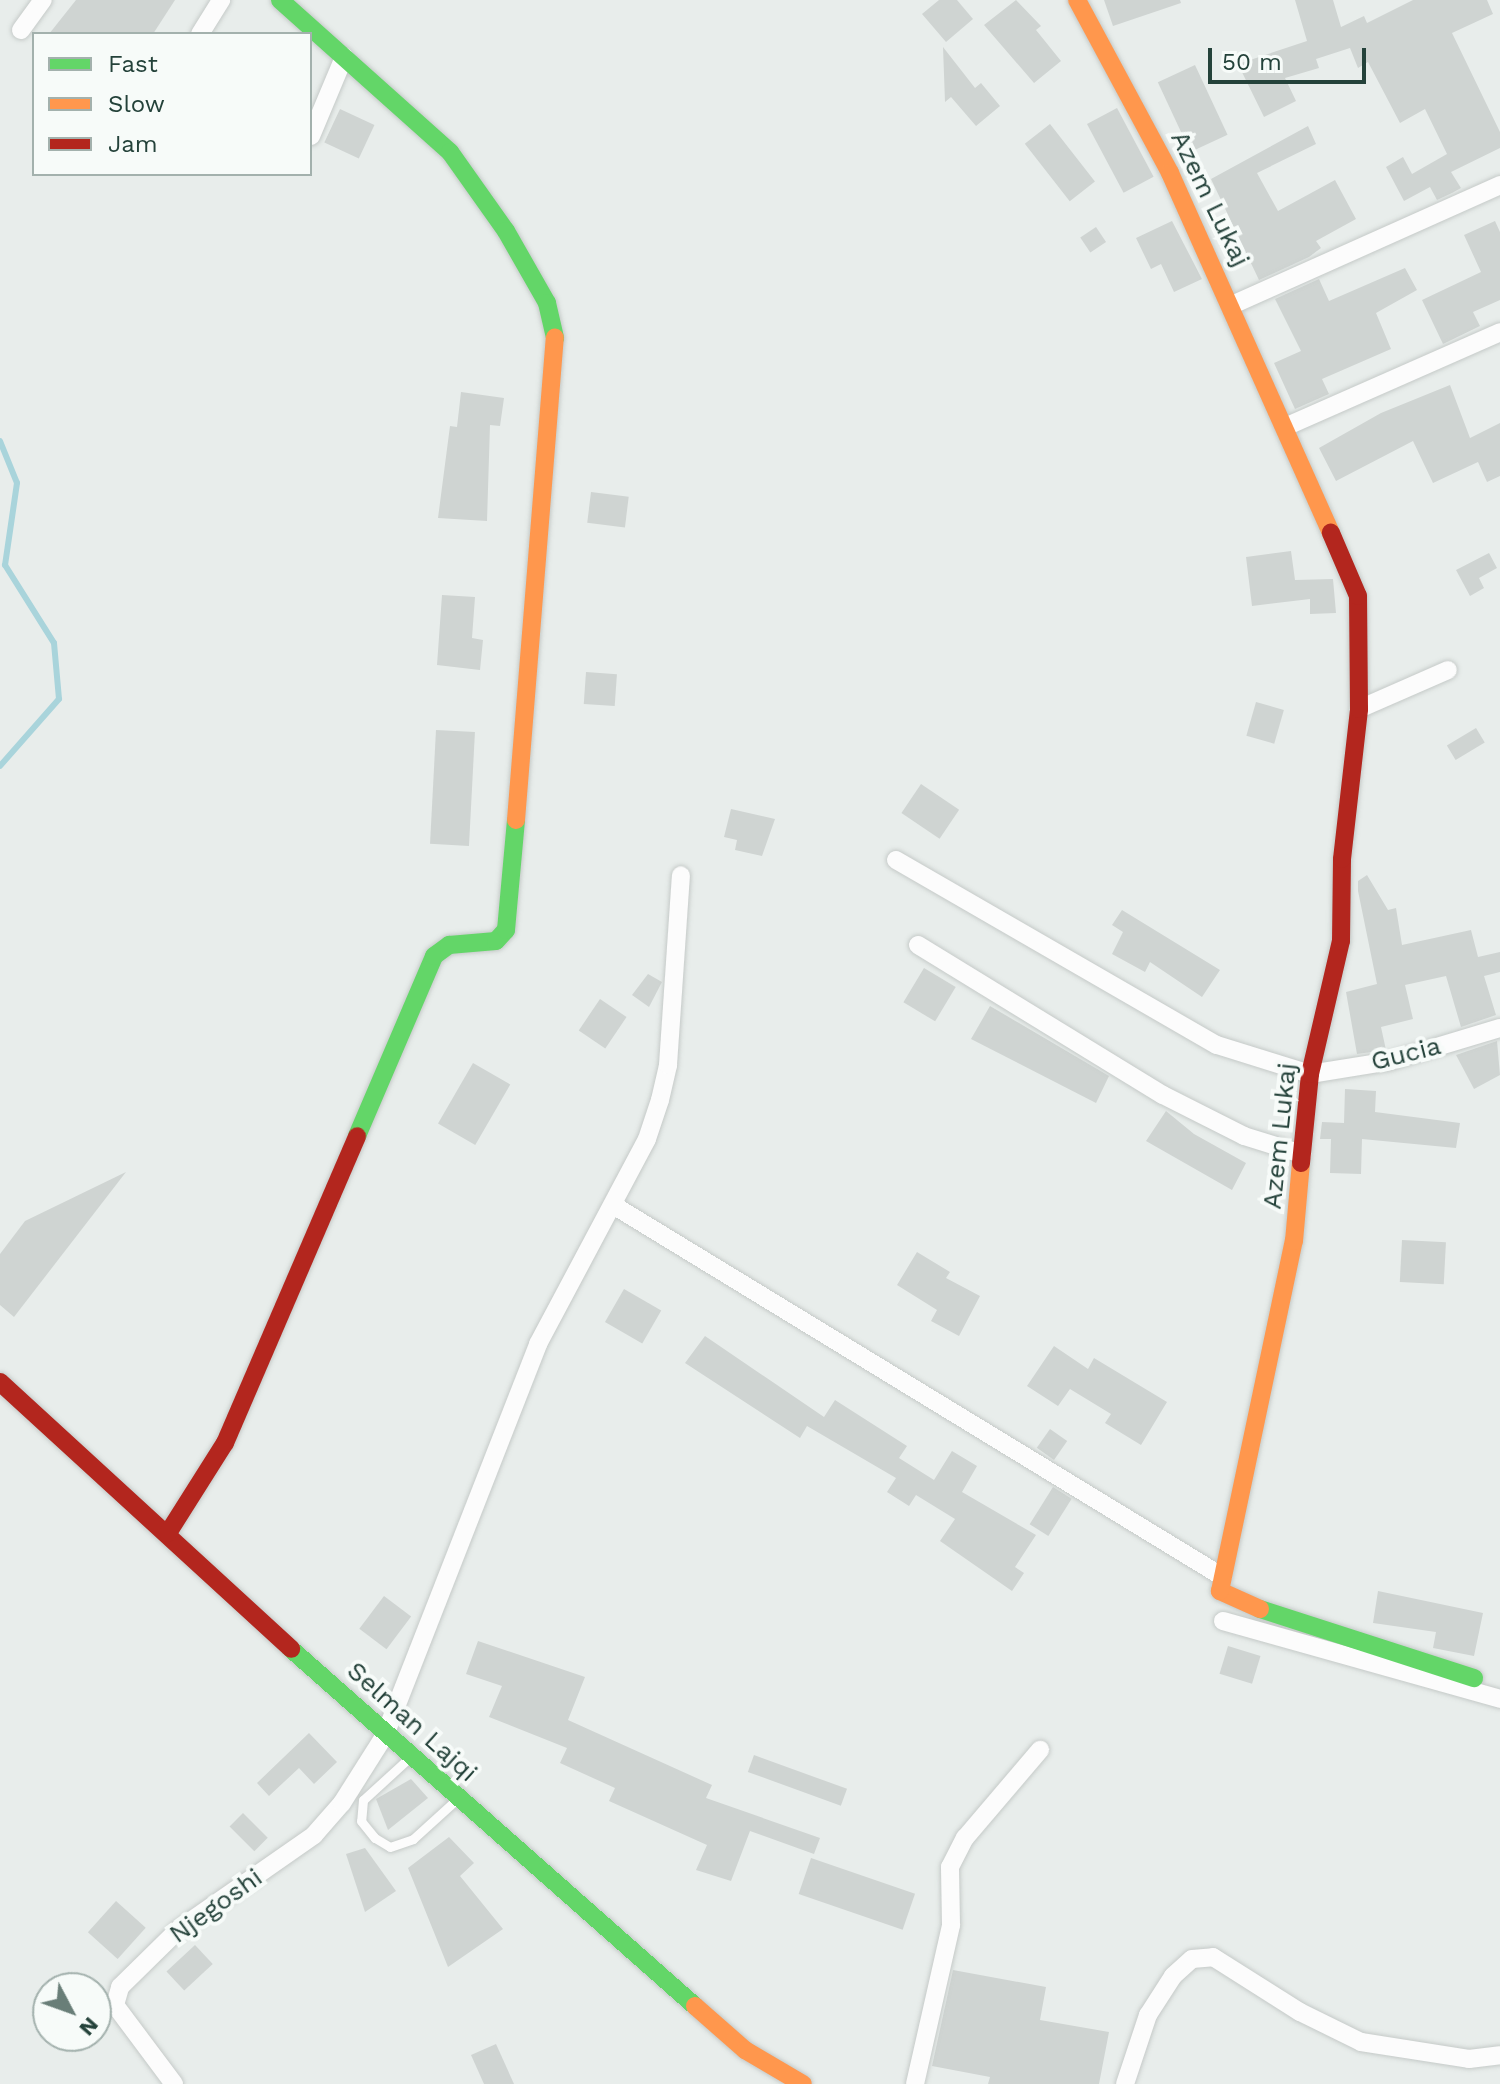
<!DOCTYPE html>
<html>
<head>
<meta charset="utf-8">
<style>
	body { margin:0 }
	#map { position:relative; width:1500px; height:2084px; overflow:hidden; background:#e8edeb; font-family:"Work Sans",sans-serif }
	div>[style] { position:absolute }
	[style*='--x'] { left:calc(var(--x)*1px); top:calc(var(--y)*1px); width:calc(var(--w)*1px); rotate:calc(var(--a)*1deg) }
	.stream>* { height:6px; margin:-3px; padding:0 3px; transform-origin:3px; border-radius:3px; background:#a9d4db }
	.building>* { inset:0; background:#cfd4d2; transform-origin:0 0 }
	.roads { filter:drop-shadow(0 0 2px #c5cac8) drop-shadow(0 0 2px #c5cac8) }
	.lane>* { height:9px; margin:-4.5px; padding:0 4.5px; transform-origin:4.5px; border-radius:4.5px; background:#fcfcfc }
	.street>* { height:18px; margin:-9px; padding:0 9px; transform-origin:9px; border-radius:9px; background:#fcfcfc }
	.fast>* { height:18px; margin:-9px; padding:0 9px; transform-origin:9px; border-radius:9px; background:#63d668 }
	.slow>* { height:18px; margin:-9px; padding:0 9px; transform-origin:9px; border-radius:9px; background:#ff974d }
	.jam>* { height:18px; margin:-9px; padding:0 9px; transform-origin:9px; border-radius:9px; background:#b3261e }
	span { translate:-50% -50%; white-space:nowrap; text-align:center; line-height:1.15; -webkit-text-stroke:8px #f7fbf9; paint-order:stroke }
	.street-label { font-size:26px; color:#24423a }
	.legend { position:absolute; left:32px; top:32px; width:280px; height:144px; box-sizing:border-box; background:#f7fbf9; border:2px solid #a3b1ad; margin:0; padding:10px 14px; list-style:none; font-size:24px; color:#24423a }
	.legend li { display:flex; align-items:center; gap:16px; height:40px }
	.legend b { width:40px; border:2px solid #a3b1ad }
	.north { position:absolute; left:32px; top:1972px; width:80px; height:80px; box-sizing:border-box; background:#f7fbf9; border:2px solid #a3b1ad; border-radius:50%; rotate:131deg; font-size:22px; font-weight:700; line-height:32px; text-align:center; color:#24423a }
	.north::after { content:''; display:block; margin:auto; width:28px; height:36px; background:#697e78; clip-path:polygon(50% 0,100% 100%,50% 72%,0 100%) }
	.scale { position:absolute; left:1208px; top:48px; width:158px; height:36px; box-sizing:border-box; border:4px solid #24423a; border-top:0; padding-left:10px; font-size:24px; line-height:28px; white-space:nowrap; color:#24423a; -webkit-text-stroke:6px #f7fbf9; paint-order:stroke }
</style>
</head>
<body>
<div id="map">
	<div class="stream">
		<div style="--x:0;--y:441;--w:45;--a:68"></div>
		<div style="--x:17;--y:483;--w:83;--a:98.3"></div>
		<div style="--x:5;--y:565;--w:92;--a:57.9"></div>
		<div style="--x:54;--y:643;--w:56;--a:84.9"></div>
		<div style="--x:59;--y:699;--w:89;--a:131.4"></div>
	</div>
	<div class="building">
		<div style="clip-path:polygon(76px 0,175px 0,153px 34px,49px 34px)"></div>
		<div style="clip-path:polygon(939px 0,957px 0,973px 19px,946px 42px,922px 14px)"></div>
		<div style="clip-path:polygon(1016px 0,1041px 26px,1036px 30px,1061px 61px,1034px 83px,984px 25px)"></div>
		<div style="clip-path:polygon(1104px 0,1180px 0,1181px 3px,1113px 26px)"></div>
		<div style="clip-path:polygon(1295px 0,1333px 0,1341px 27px,1364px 16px,1367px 23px,1413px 0,1487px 0,1493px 14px,1452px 33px,1500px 132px,1500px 148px,1451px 172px,1461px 188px,1452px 193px,1437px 200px,1430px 187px,1404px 201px,1386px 167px,1403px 157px,1412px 174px,1447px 154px,1425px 109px,1400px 123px,1368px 62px,1358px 68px,1350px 48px,1316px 59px,1319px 68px,1285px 78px,1296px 101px,1264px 117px,1238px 64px,1307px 41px)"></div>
		<div style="clip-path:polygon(943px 47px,975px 88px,981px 83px,1000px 106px,976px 126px,951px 97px,945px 102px)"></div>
		<div style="left:1195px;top:65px;width:77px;height:41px;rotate:65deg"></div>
		<div style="left:1117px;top:108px;width:78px;height:34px;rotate:62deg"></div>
		<div style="left:340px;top:109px;width:38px;height:37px;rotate:25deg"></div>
		<div style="left:1050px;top:124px;width:73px;height:32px;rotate:52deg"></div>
		<div style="clip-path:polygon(1308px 126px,1316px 144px,1257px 173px,1278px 211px,1335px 180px,1356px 219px,1316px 241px,1321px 248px,1309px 257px,1259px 280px,1211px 179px)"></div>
		<div style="clip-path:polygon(1172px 221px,1202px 279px,1174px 292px,1161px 264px,1151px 269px,1136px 238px)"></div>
		<div style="clip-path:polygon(1495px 221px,1500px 232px,1500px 300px,1473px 312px,1480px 326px,1443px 344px,1422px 300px,1481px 272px,1464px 235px)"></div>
		<div style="left:1096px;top:227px;width:18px;height:19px;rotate:56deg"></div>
		<div style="clip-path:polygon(1405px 268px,1417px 290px,1376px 313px,1391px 349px,1322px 379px,1329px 394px,1295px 409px,1274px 363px,1301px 351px,1275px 299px,1319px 279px,1329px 301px)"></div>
		<div style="clip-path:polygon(1450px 385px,1470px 438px,1500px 423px,1500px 476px,1487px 482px,1478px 462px,1433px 483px,1413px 441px,1336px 481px,1319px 448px,1381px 413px)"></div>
		<div style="clip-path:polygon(461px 392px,504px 398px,500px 426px,490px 425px,487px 521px,438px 518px,450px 426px,457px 427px)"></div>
		<div style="left:591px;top:492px;width:38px;height:31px;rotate:7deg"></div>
		<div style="clip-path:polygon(1291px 551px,1295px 580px,1333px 579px,1336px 613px,1310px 614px,1310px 599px,1252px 606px,1246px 557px)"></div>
		<div style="clip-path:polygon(1489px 553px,1497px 568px,1479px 578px,1484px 588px,1470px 596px,1456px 570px)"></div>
		<div style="clip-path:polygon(442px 595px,475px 597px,472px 638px,483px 640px,480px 670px,437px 665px)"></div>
		<div style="left:586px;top:672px;width:31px;height:32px;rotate:4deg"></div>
		<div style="left:1256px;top:702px;width:29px;height:35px;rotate:16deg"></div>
		<div style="left:1476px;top:728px;width:17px;height:34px;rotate:59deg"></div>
		<div style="left:436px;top:730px;width:39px;height:114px;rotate:3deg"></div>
		<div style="left:921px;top:784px;width:46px;height:35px;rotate:34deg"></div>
		<div style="clip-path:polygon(731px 809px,775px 819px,762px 856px,735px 850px,737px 840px,724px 837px)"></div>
		<div style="clip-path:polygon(1367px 875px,1388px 910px,1396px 908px,1402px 945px,1471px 930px,1478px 957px,1500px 952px,1500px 972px,1484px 976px,1496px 1015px,1461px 1027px,1446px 976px,1405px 985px,1413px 1019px,1381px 1027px,1386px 1050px,1357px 1054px,1346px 992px,1377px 984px,1358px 891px,1358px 881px)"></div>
		<div style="clip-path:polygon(1122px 910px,1220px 970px,1202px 997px,1150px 962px,1145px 972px,1112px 954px,1123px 932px,1112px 925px)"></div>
		<div style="left:924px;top:968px;width:37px;height:40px;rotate:31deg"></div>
		<div style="clip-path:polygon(648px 974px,662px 982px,649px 1007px,632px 995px)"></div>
		<div style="left:600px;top:999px;width:32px;height:38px;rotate:34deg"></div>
		<div style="clip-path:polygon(990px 1006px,1109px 1076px,1096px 1103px,971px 1039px)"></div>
		<div style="clip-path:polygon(1497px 1041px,1500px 1075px,1474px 1089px,1456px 1055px)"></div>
		<div style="left:473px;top:1063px;width:43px;height:70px;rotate:30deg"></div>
		<div style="clip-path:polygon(1345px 1089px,1376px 1091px,1375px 1112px,1460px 1123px,1456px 1148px,1362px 1139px,1361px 1174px,1330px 1173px,1331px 1139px,1320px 1139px,1322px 1122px,1344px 1123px)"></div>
		<div style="clip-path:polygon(1166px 1111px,1194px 1134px,1246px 1163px,1232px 1190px,1146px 1141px)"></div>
		<div style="clip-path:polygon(126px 1172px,14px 1317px,0 1305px,0 1254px,25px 1221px)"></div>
		<div style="left:1402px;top:1240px;width:44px;height:42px;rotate:3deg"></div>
		<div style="clip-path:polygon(917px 1252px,950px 1272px,946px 1278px,980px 1296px,959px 1336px,931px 1321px,937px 1310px,897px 1285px)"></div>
		<div style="left:624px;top:1289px;width:43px;height:38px;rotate:30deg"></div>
		<div style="clip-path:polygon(705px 1336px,824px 1417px,835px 1400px,907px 1446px,899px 1458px,934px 1480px,952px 1451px,977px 1466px,962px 1492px,1036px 1535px,1015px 1567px,1024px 1573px,1012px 1591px,940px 1541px,955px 1519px,916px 1495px,909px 1506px,887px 1492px,896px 1478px,807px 1426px,800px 1438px,685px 1363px)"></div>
		<div style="clip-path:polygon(1054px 1346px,1088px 1369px,1094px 1358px,1167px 1402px,1141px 1445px,1105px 1423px,1111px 1414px,1070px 1389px,1058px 1406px,1027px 1386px)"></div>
		<div style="left:1050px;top:1429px;width:21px;height:23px;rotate:35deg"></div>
		<div style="left:1053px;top:1487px;width:22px;height:44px;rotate:32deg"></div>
		<div style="clip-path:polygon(1378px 1591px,1483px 1613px,1474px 1656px,1433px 1648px,1436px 1632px,1373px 1623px)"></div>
		<div style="left:384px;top:1596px;width:34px;height:41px;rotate:37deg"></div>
		<div style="clip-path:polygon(478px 1641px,585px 1677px,568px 1720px,712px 1785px,706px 1798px,820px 1838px,814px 1854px,750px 1831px,731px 1881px,696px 1870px,707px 1845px,609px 1801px,615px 1788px,560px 1763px,567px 1748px,489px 1717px,502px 1686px,466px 1674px)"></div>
		<div style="left:1228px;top:1646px;width:34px;height:29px;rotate:17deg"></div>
		<div style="clip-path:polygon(309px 1733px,337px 1762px,314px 1784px,299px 1768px,269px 1796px,257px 1783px)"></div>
		<div style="left:754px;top:1755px;width:99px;height:18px;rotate:20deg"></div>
		<div style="clip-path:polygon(411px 1779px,428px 1798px,388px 1830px,376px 1799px)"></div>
		<div style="left:243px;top:1813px;width:35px;height:19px;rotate:45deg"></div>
		<div style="clip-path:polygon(449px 1837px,474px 1863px,460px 1876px,503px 1929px,448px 1967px,408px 1868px)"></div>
		<div style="clip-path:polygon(365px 1848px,396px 1891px,365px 1912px,346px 1854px)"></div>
		<div style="left:811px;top:1858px;width:110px;height:38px;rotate:19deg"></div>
		<div style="left:116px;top:1901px;width:40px;height:42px;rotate:42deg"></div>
		<div style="left:195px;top:1945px;width:26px;height:39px;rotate:47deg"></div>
		<div style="clip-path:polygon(953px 1970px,1046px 1987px,1040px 2020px,1109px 2032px,1099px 2084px,988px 2084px,990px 2077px,932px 2066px)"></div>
		<div style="clip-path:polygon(496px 2044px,514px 2084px,484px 2084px,471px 2055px)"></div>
	</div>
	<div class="roads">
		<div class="lane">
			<div style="--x:409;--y:1758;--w:62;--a:137.6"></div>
			<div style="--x:363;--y:1800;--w:21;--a:95"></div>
			<div style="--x:361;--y:1821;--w:22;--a:51"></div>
			<div style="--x:375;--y:1838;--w:17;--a:31"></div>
			<div style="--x:390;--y:1847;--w:24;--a:-19"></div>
			<div style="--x:413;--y:1839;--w:58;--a:-42.2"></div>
		</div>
		<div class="street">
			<div style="--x:21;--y:30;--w:37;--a:-54"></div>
			<div style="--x:200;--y:34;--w:40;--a:-58"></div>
			<div style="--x:311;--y:136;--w:86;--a:-67.3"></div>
			<div style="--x:1232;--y:305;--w:294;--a:-24.1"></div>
			<div style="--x:1285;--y:427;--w:235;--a:-23.8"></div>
			<div style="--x:1359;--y:709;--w:97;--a:-23.7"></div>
			<div style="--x:896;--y:860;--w:370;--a:30"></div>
			<div style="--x:1217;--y:1045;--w:97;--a:17.3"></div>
			<div style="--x:1310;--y:1074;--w:81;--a:-9.2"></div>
			<div style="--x:1390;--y:1061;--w:115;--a:-16.7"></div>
			<div style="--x:918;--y:945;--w:287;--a:31.5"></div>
			<div style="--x:1163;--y:1095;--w:91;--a:26.8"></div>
			<div style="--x:1244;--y:1136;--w:61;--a:17.2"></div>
			<div style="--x:613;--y:1205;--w:714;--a:31.38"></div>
			<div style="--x:1223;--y:1621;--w:288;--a:15.7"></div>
			<div style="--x:174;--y:2084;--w:99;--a:-126.8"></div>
			<div style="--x:115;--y:2005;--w:19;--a:-74"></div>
			<div style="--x:120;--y:1987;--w:81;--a:-44.5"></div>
			<div style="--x:178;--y:1930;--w:166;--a:-34.9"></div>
			<div style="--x:314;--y:1835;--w:43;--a:-48.8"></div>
			<div style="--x:342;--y:1803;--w:80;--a:-57.7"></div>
			<div style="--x:385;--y:1735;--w:420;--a:-68.6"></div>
			<div style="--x:538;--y:1344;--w:232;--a:-62"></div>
			<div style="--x:647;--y:1139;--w:41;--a:-71.6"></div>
			<div style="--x:660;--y:1100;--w:36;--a:-77"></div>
			<div style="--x:668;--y:1065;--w:190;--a:-86.1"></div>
			<div style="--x:915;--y:2084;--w:163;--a:-77.2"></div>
			<div style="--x:951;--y:1925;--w:58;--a:-91"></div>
			<div style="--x:950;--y:1867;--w:33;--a:-63"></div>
			<div style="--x:965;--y:1838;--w:116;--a:-49.6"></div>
			<div style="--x:1125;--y:2084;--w:73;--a:-71.6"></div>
			<div style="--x:1148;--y:2015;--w:46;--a:-57.3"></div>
			<div style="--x:1173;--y:1976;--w:25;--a:-42"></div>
			<div style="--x:1192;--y:1959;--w:21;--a:-5"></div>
			<div style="--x:1213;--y:1957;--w:103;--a:32.3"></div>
			<div style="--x:1300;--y:2012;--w:68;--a:26.2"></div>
			<div style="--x:1361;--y:2042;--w:109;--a:8.9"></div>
			<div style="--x:1469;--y:2059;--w:31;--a:-7"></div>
		</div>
		<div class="fast">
			<div style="--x:280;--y:0;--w:228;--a:41.8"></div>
			<div style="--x:450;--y:152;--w:97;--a:54.7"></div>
			<div style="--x:506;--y:231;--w:83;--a:60.3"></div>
			<div style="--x:547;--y:303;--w:36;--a:77"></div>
			<div style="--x:357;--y:1136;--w:196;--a:-66.8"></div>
			<div style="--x:434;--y:956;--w:19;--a:-36"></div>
			<div style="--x:449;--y:945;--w:47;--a:-4.9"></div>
			<div style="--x:496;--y:941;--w:15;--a:-48"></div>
			<div style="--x:506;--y:930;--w:110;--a:-84.8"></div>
			<div style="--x:1260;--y:1609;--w:225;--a:17.9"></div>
			<div style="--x:291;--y:1649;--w:539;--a:41.47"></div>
		</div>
		<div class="slow">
			<div style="--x:1077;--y:0;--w:196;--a:61.7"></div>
			<div style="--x:1170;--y:173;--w:394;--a:65.9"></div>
			<div style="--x:516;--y:820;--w:484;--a:-85.4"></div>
			<div style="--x:1260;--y:1609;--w:44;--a:-155.8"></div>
			<div style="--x:1220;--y:1591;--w:358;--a:-78.1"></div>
			<div style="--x:1294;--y:1241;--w:78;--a:-84.9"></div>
			<div style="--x:695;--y:2006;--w:67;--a:41.3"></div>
			<div style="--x:745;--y:2050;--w:67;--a:30.4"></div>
		</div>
		<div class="jam">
			<div style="--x:1301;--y:1163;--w:89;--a:-84.2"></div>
			<div style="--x:1310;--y:1074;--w:137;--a:-76.9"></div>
			<div style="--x:1341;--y:941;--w:82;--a:-89.3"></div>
			<div style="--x:1342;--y:859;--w:151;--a:-83.5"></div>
			<div style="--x:1359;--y:709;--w:113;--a:-90.5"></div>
			<div style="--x:1358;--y:596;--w:69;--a:-113.2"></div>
			<div style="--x:0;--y:1382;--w:395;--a:42.5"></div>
			<div style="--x:168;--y:1533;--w:107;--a:-57.7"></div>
			<div style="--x:225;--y:1443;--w:334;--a:-66.7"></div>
		</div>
	</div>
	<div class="street-label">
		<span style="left:1210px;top:199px;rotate:64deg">Azem Lukaj</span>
		<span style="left:1406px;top:1054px;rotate:-14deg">Gucia</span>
		<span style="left:1280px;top:1136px;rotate:-84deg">Azem Lukaj</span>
		<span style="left:412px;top:1722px;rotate:42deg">Selman Lajqi</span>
		<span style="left:216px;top:1906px;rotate:-36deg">Njegoshi</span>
	</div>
	<ul class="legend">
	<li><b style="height:10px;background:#63d668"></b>Fast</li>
	<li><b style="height:10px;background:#ff974d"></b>Slow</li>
	<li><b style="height:10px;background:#b3261e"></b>Jam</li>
	</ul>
	<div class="north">N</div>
	<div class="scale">50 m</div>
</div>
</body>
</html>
